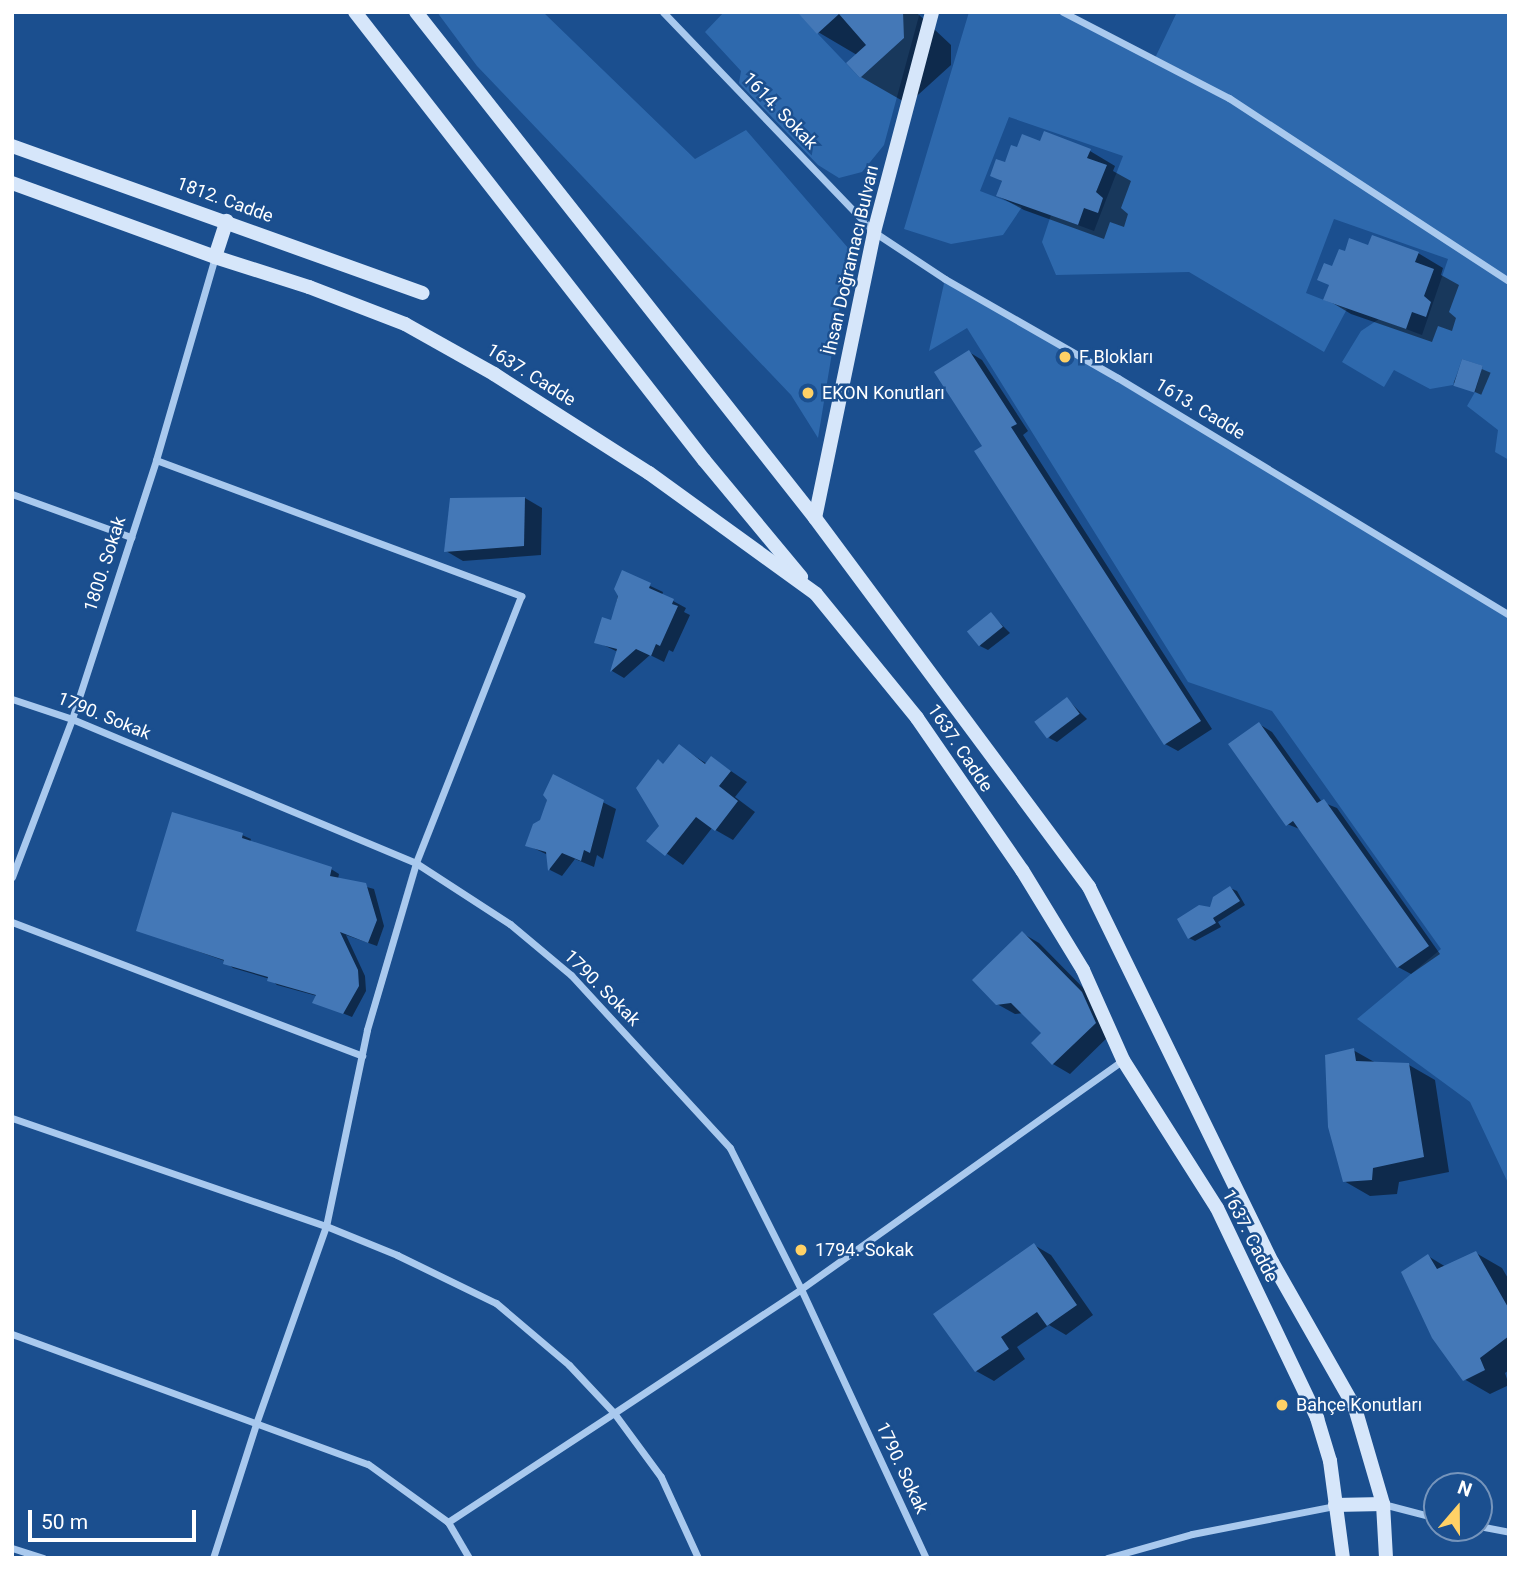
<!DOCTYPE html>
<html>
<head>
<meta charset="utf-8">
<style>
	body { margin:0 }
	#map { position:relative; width:1521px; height:1570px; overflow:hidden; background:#1b4f8f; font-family:Roboto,sans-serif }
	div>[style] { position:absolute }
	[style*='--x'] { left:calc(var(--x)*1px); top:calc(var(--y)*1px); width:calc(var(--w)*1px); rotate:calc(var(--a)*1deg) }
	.green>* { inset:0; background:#2e69ad }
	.shadow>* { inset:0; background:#0007; transform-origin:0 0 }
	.building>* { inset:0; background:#4478b7; transform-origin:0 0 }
	.street>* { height:7px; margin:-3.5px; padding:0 3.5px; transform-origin:3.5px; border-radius:3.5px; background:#a9c9ee }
	.secondary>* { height:14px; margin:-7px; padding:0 7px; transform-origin:7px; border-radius:7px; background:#d6e6fa }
	.dots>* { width:19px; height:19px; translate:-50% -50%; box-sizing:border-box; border:4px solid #1b4f8f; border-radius:50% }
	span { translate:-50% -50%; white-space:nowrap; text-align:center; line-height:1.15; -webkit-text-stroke:5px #1b4f8f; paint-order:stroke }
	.street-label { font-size:18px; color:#fff }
	.poi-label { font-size:18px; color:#fff }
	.left { translate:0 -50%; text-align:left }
	.frame { position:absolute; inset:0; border:14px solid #fff; pointer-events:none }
	.north { position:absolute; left:1423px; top:1472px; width:70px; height:70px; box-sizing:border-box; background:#1b4f8f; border:2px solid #7695bc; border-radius:50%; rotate:20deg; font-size:19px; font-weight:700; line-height:28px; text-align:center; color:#fff }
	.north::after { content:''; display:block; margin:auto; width:24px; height:32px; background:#ffd166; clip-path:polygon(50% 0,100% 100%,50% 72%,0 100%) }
	.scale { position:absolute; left:28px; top:1510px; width:168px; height:32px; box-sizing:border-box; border:4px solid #fff; border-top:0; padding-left:9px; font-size:21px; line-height:24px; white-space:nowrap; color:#fff; -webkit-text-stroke:5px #1b4f8f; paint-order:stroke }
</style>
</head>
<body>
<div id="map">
	<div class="green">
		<div style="clip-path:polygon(437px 12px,543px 12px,695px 159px,746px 130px,849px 249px,818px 438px,791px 395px,477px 66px)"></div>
		<div style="clip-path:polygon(724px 12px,797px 12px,860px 78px,904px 38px,901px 12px,920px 12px,884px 145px,862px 172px,839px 178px,818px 165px,739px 83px,741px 71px,705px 32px)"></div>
		<div style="clip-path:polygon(969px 12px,1063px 12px,1155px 58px,1177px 12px,1509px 12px,1509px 460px,1495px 452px,1498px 430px,1467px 406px,1475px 392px,1483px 366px,1462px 359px,1453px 385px,1430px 389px,1394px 370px,1384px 387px,1342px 362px,1361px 331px,1379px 319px,1422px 335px,1448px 259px,1334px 219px,1306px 293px,1347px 309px,1324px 352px,1189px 272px,1056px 275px,1042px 242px,1051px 215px,1094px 231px,1123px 156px,1009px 117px,980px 191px,1022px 207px,1003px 235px,951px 244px,904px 229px)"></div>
		<div style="clip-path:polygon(945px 279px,1509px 615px,1509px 1185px,1470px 1102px,1357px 1019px,1441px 949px,1272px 711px,1188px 682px,967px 328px,929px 351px)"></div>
	</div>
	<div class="shadow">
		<div style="clip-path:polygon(800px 12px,916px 12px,951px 45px,951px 65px,908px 104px,861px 77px,857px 55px,818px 32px)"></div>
		<div style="clip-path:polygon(1041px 143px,1090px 151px,1115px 166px,1113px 171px,1131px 181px,1121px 208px,1128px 214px,1124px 227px,1110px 222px,1104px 239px,1024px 210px,998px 196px,1003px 182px,992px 175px,1018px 149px)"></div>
		<div style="clip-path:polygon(1369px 247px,1418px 253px,1443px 268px,1441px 275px,1459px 285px,1449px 312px,1456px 318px,1452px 331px,1438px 326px,1432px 342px,1351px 314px,1326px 299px,1333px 268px,1346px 253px)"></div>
		<div style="clip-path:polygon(969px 352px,982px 360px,1028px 431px,1023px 435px,1212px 729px,1178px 751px,1165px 744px,985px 446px)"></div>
		<div style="left:1463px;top:361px;width:30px;height:24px;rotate:23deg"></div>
		<div style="clip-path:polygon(525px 498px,542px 508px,541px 555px,463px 561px,446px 551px,451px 500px)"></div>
		<div style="clip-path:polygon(623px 573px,663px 592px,662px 595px,686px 608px,684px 612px,690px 615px,673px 652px,669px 650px,664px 662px,650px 655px,624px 678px,612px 671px,618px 652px,597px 642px,612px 622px)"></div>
		<div style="clip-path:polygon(991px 614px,1010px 633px,988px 650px,980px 646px)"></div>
		<div style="clip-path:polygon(1067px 699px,1087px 719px,1057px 742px,1049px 738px)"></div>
		<div style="clip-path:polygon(1259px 724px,1272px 732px,1322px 802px,1337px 808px,1440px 954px,1411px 974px,1398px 967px,1302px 830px,1287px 824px)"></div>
		<div style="clip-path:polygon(679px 746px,707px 764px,712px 758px,747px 782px,735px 797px,755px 812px,733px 840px,712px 828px,683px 865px,649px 841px,661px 826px,664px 765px)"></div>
		<div style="clip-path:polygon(554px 777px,616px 809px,603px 859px,597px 855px,594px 867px,575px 859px,562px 876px,550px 870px,548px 855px,527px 845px,541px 821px)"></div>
		<div style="clip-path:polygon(242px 835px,251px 839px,250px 842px,331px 869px,339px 874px,338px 879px,374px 889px,384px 926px,377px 946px,346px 935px,365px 976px,366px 991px,352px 1017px,315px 1002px,317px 996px,277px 985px,270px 979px,233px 968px,225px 961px,138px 930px)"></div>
		<div style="clip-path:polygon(1230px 888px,1237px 891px,1245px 905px,1218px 922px,1221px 927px,1195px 941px,1189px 938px)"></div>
		<div style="clip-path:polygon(1022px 933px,1039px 943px,1099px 1004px,1112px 1033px,1070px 1074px,1053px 1064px,1033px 1043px,1044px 1033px,1023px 1013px,1015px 1014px,997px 1004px)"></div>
		<div style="clip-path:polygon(1353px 1050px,1376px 1063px,1409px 1065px,1435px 1080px,1449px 1172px,1399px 1182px,1397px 1194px,1370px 1196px,1344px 1181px)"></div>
		<div style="clip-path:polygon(1034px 1245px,1051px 1255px,1093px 1315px,1066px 1335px,1049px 1325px,1017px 1347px,1025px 1359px,994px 1381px,976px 1371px,936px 1314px)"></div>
		<div style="clip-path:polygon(1476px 1253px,1502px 1268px,1509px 1280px,1509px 1370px,1505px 1373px,1509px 1385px,1490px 1394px,1464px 1379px,1428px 1256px,1446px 1267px)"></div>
	</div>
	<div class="building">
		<div style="clip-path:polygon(797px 12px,903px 12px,904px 38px,860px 78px,846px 63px,866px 45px,839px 14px,817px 34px)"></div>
		<div style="clip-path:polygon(1044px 131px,1091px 149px,1087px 158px,1107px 165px,1096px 192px,1103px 198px,1098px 213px,1084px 208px,1078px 225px,996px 196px,1002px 181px,990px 176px,996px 159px,1005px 162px,1011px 145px,1017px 147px,1022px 134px,1040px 141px)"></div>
		<div style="clip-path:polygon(1372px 235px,1419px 252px,1415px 262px,1434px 269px,1424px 296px,1431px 302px,1426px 317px,1412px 312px,1406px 329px,1323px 300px,1329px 285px,1317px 280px,1324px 263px,1332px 266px,1339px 249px,1345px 251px,1349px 238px,1368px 245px)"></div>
		<div style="clip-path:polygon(969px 350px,1017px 424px,1011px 427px,1201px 721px,1164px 745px,974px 451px,982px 446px,934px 372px)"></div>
		<div style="left:1462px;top:359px;width:22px;height:28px;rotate:18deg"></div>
		<div style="clip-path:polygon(525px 497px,524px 546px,444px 552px,450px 498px)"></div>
		<div style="clip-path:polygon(622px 570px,651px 583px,649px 588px,674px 599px,672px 604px,678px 606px,660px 646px,656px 644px,651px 656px,636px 649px,610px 672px,617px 649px,594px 643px,602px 617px,611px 620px,618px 596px,614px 589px)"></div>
		<div style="left:991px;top:612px;width:19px;height:31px;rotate:51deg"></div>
		<div style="left:1067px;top:697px;width:21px;height:41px;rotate:53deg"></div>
		<div style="clip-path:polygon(1259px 722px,1317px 803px,1324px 799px,1429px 946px,1397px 968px,1293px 821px,1286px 826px,1228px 744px)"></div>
		<div style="clip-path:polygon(679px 744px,705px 764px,711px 756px,731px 771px,719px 786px,738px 801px,715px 831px,696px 817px,665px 856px,646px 841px,659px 826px,636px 788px,658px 759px,663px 764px)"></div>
		<div style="clip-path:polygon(553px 774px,604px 800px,590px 853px,584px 850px,581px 861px,562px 853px,548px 871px,546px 852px,525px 846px,533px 824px,540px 820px,547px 800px,543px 795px)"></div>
		<div style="clip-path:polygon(172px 812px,243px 833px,242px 838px,332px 867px,330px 876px,366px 883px,377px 920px,368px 943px,340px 932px,358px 970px,359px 986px,343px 1014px,312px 1003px,316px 995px,267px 981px,268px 977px,223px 964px,224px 960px,136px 931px)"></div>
		<div style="clip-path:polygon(1230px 886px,1240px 901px,1213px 918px,1216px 923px,1188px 939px,1177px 919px,1199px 905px,1210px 907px,1213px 897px)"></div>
		<div style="clip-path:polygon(1022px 931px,1082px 992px,1096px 1023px,1052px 1065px,1031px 1043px,1041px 1033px,1011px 1003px,996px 1005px,972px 980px)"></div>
		<div style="clip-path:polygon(1354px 1048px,1356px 1061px,1409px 1063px,1424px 1157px,1373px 1168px,1372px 1180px,1343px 1182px,1328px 1127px,1325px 1055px)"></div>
		<div style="clip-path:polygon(1034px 1243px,1077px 1305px,1047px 1326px,1037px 1312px,1001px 1337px,1009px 1349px,975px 1372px,933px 1314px)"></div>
		<div style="clip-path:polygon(1476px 1251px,1509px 1309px,1509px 1336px,1480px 1358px,1485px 1370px,1463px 1381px,1432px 1338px,1401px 1272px,1428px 1254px,1437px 1269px)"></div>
	</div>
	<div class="street">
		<div style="--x:663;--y:12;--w:305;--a:46.2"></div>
		<div style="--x:874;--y:232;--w:85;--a:33.5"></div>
		<div style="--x:945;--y:279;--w:199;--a:29.8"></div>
		<div style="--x:1118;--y:378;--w:457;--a:31.2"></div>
		<div style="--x:1063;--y:12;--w:187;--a:27.4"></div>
		<div style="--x:1229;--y:98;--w:334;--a:33.2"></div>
		<div style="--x:156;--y:460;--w:390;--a:20.4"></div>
		<div style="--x:521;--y:596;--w:287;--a:111.5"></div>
		<div style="--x:416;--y:863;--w:174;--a:106.4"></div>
		<div style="--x:367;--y:1030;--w:200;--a:101.8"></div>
		<div style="--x:326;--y:1226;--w:210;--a:109.5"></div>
		<div style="--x:256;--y:1424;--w:141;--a:107.8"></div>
		<div style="--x:12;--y:494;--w:127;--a:19.9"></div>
		<div style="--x:12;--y:699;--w:63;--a:18.4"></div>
		<div style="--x:72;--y:719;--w:373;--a:22.7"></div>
		<div style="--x:416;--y:863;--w:112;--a:33"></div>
		<div style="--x:510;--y:924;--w:80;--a:39.9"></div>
		<div style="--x:571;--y:975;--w:235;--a:47.4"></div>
		<div style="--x:730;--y:1148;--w:158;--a:63.3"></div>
		<div style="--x:801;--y:1289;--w:297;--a:65.1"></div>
		<div style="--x:12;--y:877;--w:169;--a:-69.2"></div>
		<div style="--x:72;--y:719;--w:272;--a:-72"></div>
		<div style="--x:156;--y:460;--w:211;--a:-73.8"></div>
		<div style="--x:12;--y:922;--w:375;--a:20.9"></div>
		<div style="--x:12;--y:1118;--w:332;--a:19"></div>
		<div style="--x:326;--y:1226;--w:77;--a:22.2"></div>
		<div style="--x:397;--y:1255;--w:110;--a:25.9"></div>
		<div style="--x:496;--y:1303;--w:96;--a:40.3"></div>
		<div style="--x:569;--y:1365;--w:66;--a:46.8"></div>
		<div style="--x:614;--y:1413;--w:224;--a:-33.5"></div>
		<div style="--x:801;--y:1289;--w:395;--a:-35.4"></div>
		<div style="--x:12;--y:1334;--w:379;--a:20.1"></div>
		<div style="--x:368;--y:1464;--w:99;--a:35.9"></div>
		<div style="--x:448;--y:1522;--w:199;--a:-33.3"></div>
		<div style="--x:614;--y:1413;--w:79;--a:53.7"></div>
		<div style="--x:661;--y:1477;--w:89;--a:65.4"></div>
		<div style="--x:1383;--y:1504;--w:56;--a:14.5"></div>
		<div style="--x:448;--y:1522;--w:42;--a:59.7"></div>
		<div style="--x:1479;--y:1526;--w:31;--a:11"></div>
		<div style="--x:12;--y:1548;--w:33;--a:18"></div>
		<div style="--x:1107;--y:1558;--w:88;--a:-15.8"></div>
		<div style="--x:1192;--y:1534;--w:146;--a:-11.1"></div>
	</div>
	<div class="secondary">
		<div style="--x:355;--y:12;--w:568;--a:52.08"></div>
		<div style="--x:704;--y:460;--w:152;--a:50.3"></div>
		<div style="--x:416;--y:12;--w:644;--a:51.74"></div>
		<div style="--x:815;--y:518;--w:460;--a:53.4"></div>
		<div style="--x:1089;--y:887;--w:417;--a:64"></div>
		<div style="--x:1272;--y:1262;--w:168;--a:60.4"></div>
		<div style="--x:1355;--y:1408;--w:100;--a:73.7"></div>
		<div style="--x:1383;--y:1504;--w:54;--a:86.8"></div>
		<div style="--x:12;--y:146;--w:436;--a:19.7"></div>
		<div style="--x:12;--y:183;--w:216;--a:20"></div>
		<div style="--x:215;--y:257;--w:99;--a:17.7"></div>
		<div style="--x:309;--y:287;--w:103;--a:21.1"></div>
		<div style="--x:405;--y:324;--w:102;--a:29.3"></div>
		<div style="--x:494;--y:374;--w:184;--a:32.6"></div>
		<div style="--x:649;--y:473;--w:206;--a:35.9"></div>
		<div style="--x:816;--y:594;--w:160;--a:50.8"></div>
		<div style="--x:917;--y:718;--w:185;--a:55.4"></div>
		<div style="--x:1022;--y:870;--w:117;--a:58.6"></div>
		<div style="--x:1083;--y:970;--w:98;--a:66"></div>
		<div style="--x:1123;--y:1060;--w:175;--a:57.6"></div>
		<div style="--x:1217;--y:1208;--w:233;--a:64.5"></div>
		<div style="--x:1317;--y:1418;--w:45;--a:73.2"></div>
		<div style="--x:1330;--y:1461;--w:98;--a:82.4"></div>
		<div style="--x:215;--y:257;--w:38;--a:-72"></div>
		<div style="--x:815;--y:518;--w:292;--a:-78.3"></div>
		<div style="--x:874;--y:232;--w:228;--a:-75.2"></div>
		<div style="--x:1335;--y:1505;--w:48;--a:-1.2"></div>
	</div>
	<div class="dots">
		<div style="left:1065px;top:357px;background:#ffd166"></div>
		<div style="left:808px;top:393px;background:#ffd166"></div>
		<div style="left:801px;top:1250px;background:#ffd166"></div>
		<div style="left:1282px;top:1405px;background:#ffd166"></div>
	</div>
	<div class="street-label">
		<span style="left:780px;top:111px;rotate:46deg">1614. Sokak</span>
		<span style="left:225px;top:200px;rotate:20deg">1812. Cadde</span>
		<span style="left:851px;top:260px;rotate:-77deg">İhsan Doğramacı Bulvarı</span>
		<span style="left:531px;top:375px;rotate:32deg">1637. Cadde</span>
		<span style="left:1200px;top:409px;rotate:31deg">1613. Cadde</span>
		<span style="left:105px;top:564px;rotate:-72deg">1800. Sokak</span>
		<span style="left:104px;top:716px;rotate:22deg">1790. Sokak</span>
		<span style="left:960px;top:748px;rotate:56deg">1637. Cadde</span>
		<span style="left:602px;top:988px;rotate:45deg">1790. Sokak</span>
		<span style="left:1250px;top:1236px;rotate:63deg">1637. Cadde</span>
		<span style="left:902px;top:1468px;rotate:65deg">1790. Sokak</span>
	</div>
	<div class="poi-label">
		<span class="left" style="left:1079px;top:357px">F Blokları</span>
		<span class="left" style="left:822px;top:393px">EKON Konutları</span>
		<span class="left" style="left:815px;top:1250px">1794. Sokak</span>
		<span class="left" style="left:1296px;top:1405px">Bahçe Konutları</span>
	</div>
	<div class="frame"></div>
	<div class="north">N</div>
	<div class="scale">50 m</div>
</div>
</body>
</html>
